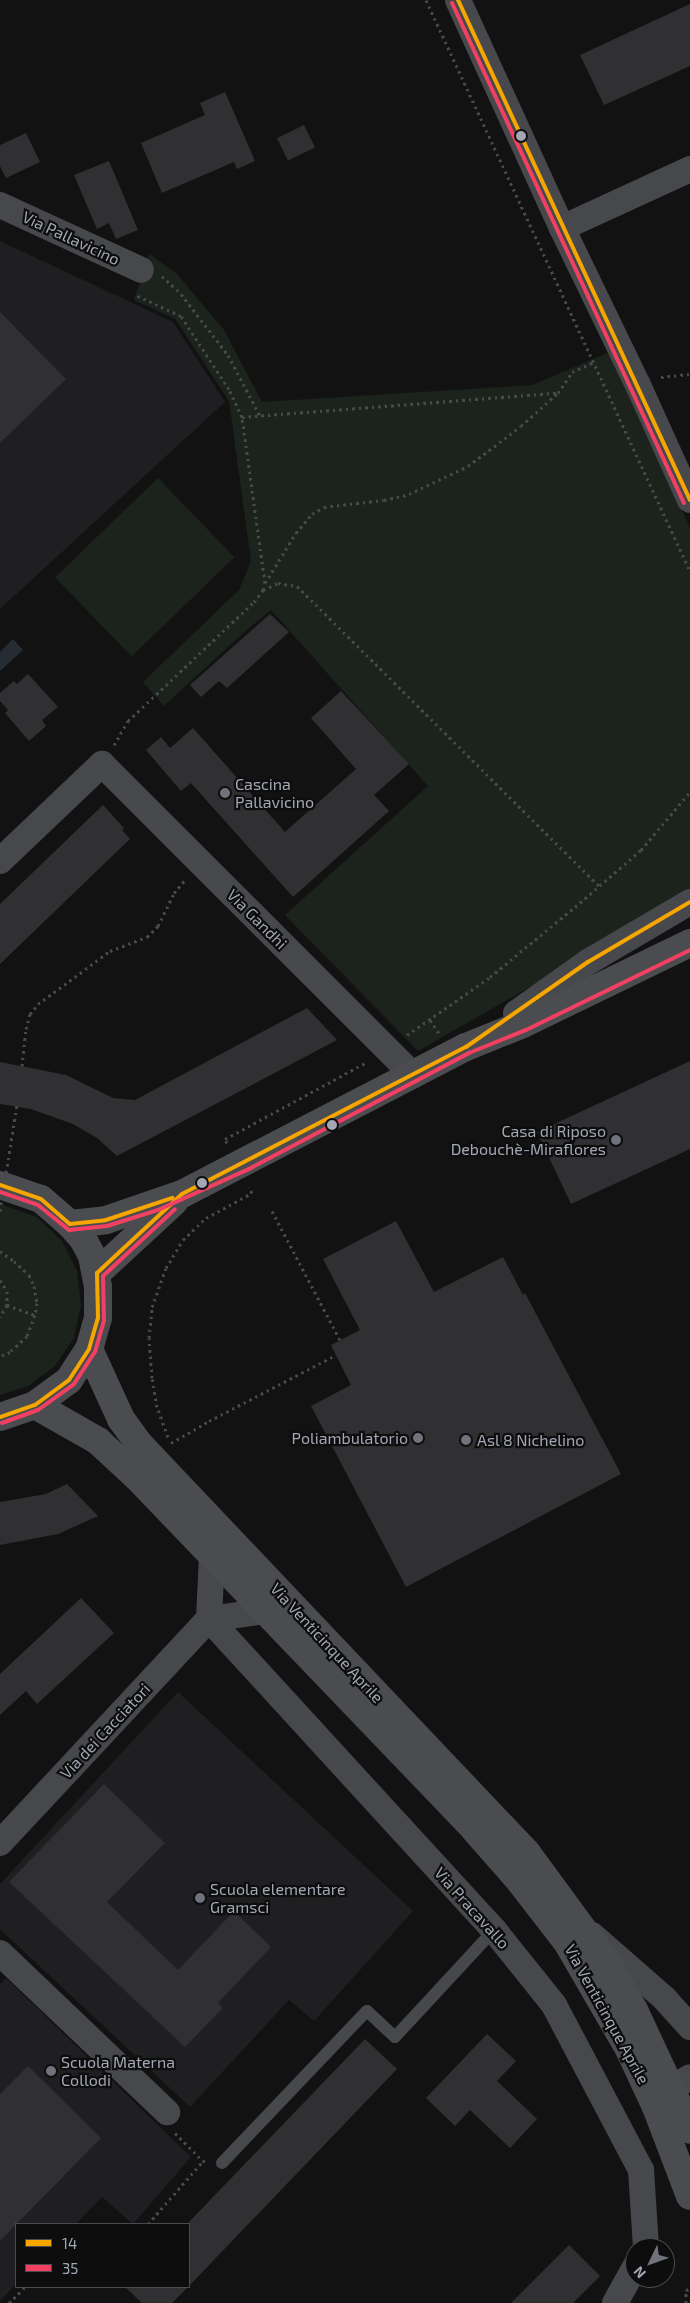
<!DOCTYPE html>
<html>
<head>
<meta charset="utf-8">
<style>
	body { margin:0 }
	#map { position:relative; width:690px; height:2303px; overflow:hidden; background:#121213; font-family:"Exo 2",sans-serif }
	div>[style] { position:absolute }
	[style*='--x'] { left:calc(var(--x)*1px); top:calc(var(--y)*1px); width:calc(var(--w)*1px); rotate:calc(var(--a)*1deg) }
	.built>* { inset:0; background:#1f1f21 }
	.green>* { inset:0; background:#1c231d; transform-origin:0 0 }
	.water>* { inset:0; background:#262c34 }
	.building>* { inset:0; background:#303032; transform-origin:0 0 }
	.path>* { height:3px; margin-top:-1.5px; transform-origin:0; background:repeating-linear-gradient(90deg,#48494d 0 2.5px,transparent 0 6.5px) }
	.lane>* { height:12px; margin:-6px; padding:0 6px; transform-origin:6px; border-radius:6px; background:#47484b }
	.street>* { height:26px; margin:-13px; padding:0 13px; transform-origin:13px; border-radius:13px; background:#47484b }
	.secondary>* { height:28px; margin:-14px; padding:0 14px; transform-origin:14px; border-radius:14px; background:#4b4c4f }
	.path-bridge>* { height:3px; margin-top:-1.5px; transform-origin:0; background:repeating-linear-gradient(90deg,#48494d 0 2.5px,transparent 0 6.5px) }
	.bus-1>* { height:4px; margin:-2px; padding:0 2px; transform-origin:2px; border-radius:2px; background:#f7a600 }
	.bus-2>* { height:4px; margin:-2px; padding:0 2px; transform-origin:2px; border-radius:2px; background:#f24062 }
	.dots>* { width:14px; height:14px; translate:-50% -50%; box-sizing:border-box; border:2px solid #0d0d0e; border-radius:50% }
	span { translate:-50% -50%; white-space:nowrap; text-align:center; line-height:1.15; -webkit-text-stroke:4.5px #0d0d0e; paint-order:stroke }
	.street-label { font-size:16px; color:#a3a7b4 }
	.poi-label { font-size:16px; color:#a3a7b4 }
	.left { translate:0 -50%; text-align:left }
	.right { translate:-100% -50%; text-align:right }
	.legend { position:absolute; left:15px; top:2223px; width:175px; height:65px; box-sizing:border-box; background:#0d0d0e; border:1px solid #494b50; margin:0; padding:6px 9px; list-style:none; font-size:15px; color:#a3a7b4 }
	.legend li { display:flex; align-items:center; gap:10px; height:25px }
	.legend b { width:25px; border:1px solid #494b50 }
	.north { position:absolute; left:625px; top:2238px; width:50px; height:50px; box-sizing:border-box; background:#0d0d0e; border:1px solid #494b50; border-radius:50%; rotate:228deg; font-size:14px; font-weight:700; line-height:20px; text-align:center; color:#a3a7b4 }
	.north::after { content:''; display:block; margin:auto; width:18px; height:22px; background:#70737c; clip-path:polygon(50% 0,100% 100%,50% 72%,0 100%) }
</style>
</head>
<body>
<div id="map">
	<div class="built">
		<div style="clip-path:polygon(0 241px,173px 322px,225px 402px,0 609px)"></div>
		<div style="clip-path:polygon(178px 1692px,413px 1911px,314px 2021px,289px 2000px,190px 2107px,0 1929px,0 1884px)"></div>
		<div style="clip-path:polygon(6px 1978px,191px 2157px,133px 2224px,102px 2197px,76px 2224px,16px 2224px,16px 2284px,0 2301px,0 1984px)"></div>
	</div>
	<div class="green">
		<div style="clip-path:polygon(149px 254px,176px 273px,224px 330px,262px 402px,532px 385px,610px 352px,690px 528px,690px 895px,418px 1051px,285px 915px,428px 786px,271px 610px,242px 634px,164px 706px,143px 682px,239px 590px,251px 561px,229px 401px,175px 319px,134px 300px)"></div>
		<div style="left:158px;top:478px;width:110px;height:143px;rotate:46deg"></div>
		<div style="clip-path:polygon(0 1204px,37px 1217px,62px 1241px,77px 1271px,81px 1305px,74px 1338px,55px 1366px,28px 1386px,0 1395px)"></div>
	</div>
	<div class="water">
		<div style="clip-path:polygon(13px 639px,23px 650px,0 671px,0 652px)"></div>
	</div>
	<div class="building">
		<div style="clip-path:polygon(690px 4px,690px 66px,604px 105px,580px 55px)"></div>
		<div style="clip-path:polygon(225px 92px,255px 161px,237px 169px,234px 162px,162px 193px,141px 143px,205px 115px,200px 103px)"></div>
		<div style="left:304px;top:125px;width:25px;height:30px;rotate:64deg"></div>
		<div style="clip-path:polygon(26px 133px,40px 162px,6px 178px,0 166px,0 145px)"></div>
		<div style="clip-path:polygon(109px 161px,138px 230px,116px 239px,109px 223px,97px 229px,74px 175px)"></div>
		<div style="clip-path:polygon(0 312px,66px 379px,0 443px)"></div>
		<div style="clip-path:polygon(270px 614px,289px 632px,227px 688px,219px 681px,201px 697px,190px 685px)"></div>
		<div style="clip-path:polygon(28px 674px,58px 707px,42px 720px,46px 726px,29px 741px,5px 713px,8px 710px,0 701px,0 693px,14px 681px,17px 684px)"></div>
		<div style="clip-path:polygon(341px 691px,409px 764px,374px 795px,389px 811px,293px 897px,191px 783px,181px 791px,146px 750px,161px 737px,170px 748px,193px 728px,285px 832px,356px 769px,311px 718px)"></div>
		<div style="clip-path:polygon(103px 805px,124px 828px,122px 830px,130px 839px,0 964px,0 904px)"></div>
		<div style="clip-path:polygon(307px 1008px,337px 1040px,117px 1156px,97px 1138px,73px 1124px,31px 1109px,0 1104px,0 1062px,66px 1075px,113px 1098px,135px 1100px)"></div>
		<div style="clip-path:polygon(690px 1061px,690px 1149px,571px 1204px,537px 1132px)"></div>
		<div style="clip-path:polygon(396px 1221px,434px 1292px,503px 1257px,523px 1295px,525px 1293px,621px 1474px,406px 1587px,311px 1406px,351px 1385px,331px 1345px,360px 1330px,323px 1259px)"></div>
		<div style="clip-path:polygon(67px 1484px,98px 1516px,58px 1534px,0 1545px,0 1502px,46px 1494px)"></div>
		<div style="clip-path:polygon(81px 1598px,114px 1633px,37px 1704px,26px 1691px,0 1715px,0 1674px)"></div>
		<div style="clip-path:polygon(104px 1784px,165px 1843px,107px 1902px,178px 1970px,234px 1911px,271px 1947px,218px 2003px,223px 2008px,185px 2047px,9px 1882px)"></div>
		<div style="clip-path:polygon(487px 2034px,516px 2061px,497px 2081px,537px 2119px,510px 2148px,470px 2110px,455px 2126px,426px 2098px)"></div>
		<div style="clip-path:polygon(365px 2039px,397px 2069px,189px 2286px,189px 2222px)"></div>
		<div style="clip-path:polygon(28px 2066px,101px 2138px,0 2241px,0 2094px)"></div>
		<div style="clip-path:polygon(569px 2245px,600px 2276px,573px 2303px,511px 2303px)"></div>
		<div style="clip-path:polygon(125px 2287px,188px 2287px,172px 2303px,142px 2303px)"></div>
	</div>
	<div class="path">
		<div style="--x:426;--y:0;--w:629;--a:65.19"></div>
		<div style="--x:162;--y:276;--w:26;--a:43"></div>
		<div style="--x:181;--y:294;--w:77;--a:52.4"></div>
		<div style="--x:228;--y:355;--w:69;--a:62.3"></div>
		<div style="--x:661;--y:377;--w:29;--a:-6"></div>
		<div style="--x:242;--y:417;--w:316;--a:-4.4"></div>
		<div style="--x:265;--y:583;--w:59;--a:-58.2"></div>
		<div style="--x:296;--y:533;--w:25;--a:-50"></div>
		<div style="--x:312;--y:514;--w:14;--a:-30"></div>
		<div style="--x:324;--y:507;--w:60;--a:-6.7"></div>
		<div style="--x:384;--y:500;--w:26;--a:-13"></div>
		<div style="--x:409;--y:494;--w:65;--a:-25.4"></div>
		<div style="--x:468;--y:466;--w:66;--a:-37"></div>
		<div style="--x:521;--y:426;--w:50;--a:-41.7"></div>
		<div style="--x:558;--y:393;--w:25;--a:-56"></div>
		<div style="--x:572;--y:372;--w:24;--a:-24"></div>
		<div style="--x:263;--y:590;--w:17;--a:-25"></div>
		<div style="--x:278;--y:583;--w:19;--a:9"></div>
		<div style="--x:297;--y:586;--w:426;--a:44.8"></div>
		<div style="--x:114;--y:745;--w:28;--a:-60"></div>
		<div style="--x:128;--y:721;--w:173;--a:-43.4"></div>
		<div style="--x:254;--y:602;--w:15;--a:-53"></div>
		<div style="--x:263;--y:590;--w:7;--a:-74"></div>
		<div style="--x:265;--y:583;--w:168;--a:-97.9"></div>
		<div style="--x:242;--y:417;--w:31;--a:-115"></div>
		<div style="--x:229;--y:389;--w:87;--a:-123.3"></div>
		<div style="--x:181;--y:316;--w:50;--a:-155"></div>
		<div style="--x:430;--y:1020;--w:18;--a:56"></div>
		<div style="--x:407;--y:1035;--w:101;--a:-34.9"></div>
		<div style="--x:490;--y:977;--w:110;--a:-39.5"></div>
		<div style="--x:575;--y:907;--w:87;--a:-40.8"></div>
		<div style="--x:641;--y:850;--w:76;--a:-49.8"></div>
		<div style="--x:22;--y:1066;--w:37;--a:-84"></div>
		<div style="--x:26;--y:1029;--w:16;--a:-75"></div>
		<div style="--x:30;--y:1014;--w:13;--a:-51"></div>
		<div style="--x:38;--y:1004;--w:89;--a:-36.4"></div>
		<div style="--x:110;--y:951;--w:40;--a:-21"></div>
		<div style="--x:147;--y:937;--w:16;--a:-45"></div>
		<div style="--x:158;--y:926;--w:37;--a:-64"></div>
		<div style="--x:174;--y:893;--w:17;--a:-50"></div>
		<div style="--x:227;--y:1143;--w:4;--a:-117"></div>
		<div style="--x:225;--y:1139;--w:162;--a:-28.5"></div>
		<div style="--x:272;--y:1211;--w:146;--a:62.2"></div>
		<div style="--x:0;--y:1251;--w:17;--a:36"></div>
		<div style="--x:14;--y:1261;--w:21;--a:43"></div>
		<div style="--x:29;--y:1275;--w:12;--a:66"></div>
		<div style="--x:34;--y:1286;--w:17;--a:80"></div>
		<div style="--x:37;--y:1303;--w:12;--a:99"></div>
		<div style="--x:35;--y:1315;--w:22;--a:111"></div>
		<div style="--x:27;--y:1336;--w:23;--a:137"></div>
		<div style="--x:10;--y:1352;--w:11;--a:158"></div>
		<div style="--x:0;--y:1280;--w:13;--a:58"></div>
		<div style="--x:7;--y:1291;--w:14;--a:90"></div>
		<div style="--x:7;--y:1305;--w:14;--a:120"></div>
		<div style="--x:7;--y:1305;--w:30;--a:20"></div>
		<div style="--x:168;--y:1437;--w:32;--a:-110"></div>
		<div style="--x:157;--y:1407;--w:29;--a:-100"></div>
		<div style="--x:152;--y:1378;--w:40;--a:-94.3"></div>
		<div style="--x:149;--y:1338;--w:31;--a:-84"></div>
		<div style="--x:152;--y:1307;--w:41;--a:-70.3"></div>
		<div style="--x:166;--y:1268;--w:33;--a:-59"></div>
		<div style="--x:183;--y:1240;--w:32;--a:-44"></div>
		<div style="--x:206;--y:1218;--w:52;--a:-28.5"></div>
		<div style="--x:252;--y:1193;--w:7;--a:-117"></div>
		<div style="--x:171;--y:1443;--w:44;--a:-30.1"></div>
		<div style="--x:209;--y:1421;--w:143;--a:-27.5"></div>
		<div style="--x:175;--y:2133;--w:40;--a:45"></div>
		<div style="--x:91;--y:2224;--w:6;--a:0"></div>
		<div style="--x:148;--y:2224;--w:84;--a:-48.9"></div>
		<div style="--x:203;--y:2161;--w:3;--a:0"></div>
		<div style="--x:9;--y:2303;--w:23;--a:-45"></div>
		<div style="--x:686;--y:2303;--w:13;--a:-90"></div>
		<div style="--x:686;--y:2290;--w:4;--a:-14"></div>
	</div>
	<div class="lane">
		<div style="--x:222;--y:2163;--w:210;--a:-46.4"></div>
		<div style="--x:367;--y:2011;--w:38;--a:43"></div>
		<div style="--x:395;--y:2037;--w:146;--a:-47.2"></div>
	</div>
	<div class="street">
		<div style="--x:458;--y:0;--w:251;--a:65.5"></div>
		<div style="--x:562;--y:228;--w:174;--a:64.2"></div>
		<div style="--x:638;--y:385;--w:126;--a:65.7"></div>
		<div style="--x:0;--y:205;--w:155;--a:24.7"></div>
		<div style="--x:562;--y:228;--w:141;--a:-24.7"></div>
		<div style="--x:0;--y:861;--w:141;--a:-43.6"></div>
		<div style="--x:102;--y:764;--w:440;--a:45"></div>
		<div style="--x:516;--y:1013;--w:88;--a:-35.3"></div>
		<div style="--x:588;--y:962;--w:118;--a:-30.5"></div>
		<div style="--x:209;--y:1619;--w:422;--a:47.5"></div>
		<div style="--x:494;--y:1930;--w:96;--a:51.3"></div>
		<div style="--x:554;--y:2005;--w:187;--a:62.2"></div>
		<div style="--x:641;--y:2170;--w:78;--a:86.3"></div>
		<div style="--x:209;--y:1619;--w:64;--a:-87.3"></div>
		<div style="--x:209;--y:1619;--w:58;--a:-8"></div>
		<div style="--x:0;--y:1843;--w:306;--a:-47"></div>
		<div style="--x:592;--y:1935;--w:96;--a:41.2"></div>
		<div style="--x:664;--y:1998;--w:39;--a:48"></div>
		<div style="--x:0;--y:1953;--w:231;--a:43.6"></div>
		<div style="--x:672;--y:2088;--w:21;--a:-31"></div>
		<div style="--x:615;--y:2303;--w:41;--a:-60.9"></div>
	</div>
	<div class="secondary">
		<div style="--x:0;--y:1185;--w:43;--a:18.9"></div>
		<div style="--x:41;--y:1199;--w:38;--a:41"></div>
		<div style="--x:70;--y:1224;--w:20;--a:49"></div>
		<div style="--x:83;--y:1239;--w:19;--a:62"></div>
		<div style="--x:92;--y:1256;--w:32;--a:79"></div>
		<div style="--x:98;--y:1287;--w:31;--a:90"></div>
		<div style="--x:98;--y:1318;--w:32;--a:106"></div>
		<div style="--x:89;--y:1349;--w:37;--a:123"></div>
		<div style="--x:69;--y:1380;--w:42;--a:143.7"></div>
		<div style="--x:35;--y:1405;--w:37;--a:161"></div>
		<div style="--x:70;--y:1224;--w:36;--a:-6"></div>
		<div style="--x:106;--y:1220;--w:80;--a:-18.9"></div>
		<div style="--x:182;--y:1194;--w:320;--a:-27.4"></div>
		<div style="--x:466;--y:1047;--w:61;--a:-22"></div>
		<div style="--x:523;--y:1024;--w:186;--a:-25.9"></div>
		<div style="--x:97;--y:1273;--w:105;--a:-42.7"></div>
		<div style="--x:89;--y:1349;--w:77;--a:65.4"></div>
		<div style="--x:121;--y:1419;--w:32;--a:54"></div>
		<div style="--x:140;--y:1445;--w:562;--a:46.51"></div>
		<div style="--x:527;--y:1853;--w:134;--a:53.8"></div>
		<div style="--x:606;--y:1961;--w:56;--a:60.3"></div>
		<div style="--x:634;--y:2010;--w:132;--a:65"></div>
		<div style="--x:35;--y:1405;--w:73;--a:29.7"></div>
		<div style="--x:98;--y:1441;--w:54;--a:42.8"></div>
		<div style="--x:138;--y:1478;--w:487;--a:46.2"></div>
		<div style="--x:475;--y:1830;--w:67;--a:48.7"></div>
		<div style="--x:519;--y:1880;--w:78;--a:52.3"></div>
		<div style="--x:567;--y:1942;--w:124;--a:59.9"></div>
		<div style="--x:629;--y:2049;--w:64;--a:65"></div>
		<div style="--x:656;--y:2107;--w:95;--a:69.1"></div>
	</div>
	<div class="path-bridge">
		<div style="--x:0;--y:1211;--w:107;--a:-80.9"></div>
	</div>
	<div class="bus-1">
		<div style="--x:458;--y:0;--w:551;--a:65.11"></div>
		<div style="--x:0;--y:1185;--w:43;--a:18.9"></div>
		<div style="--x:41;--y:1199;--w:38;--a:41"></div>
		<div style="--x:70;--y:1224;--w:36;--a:-6"></div>
		<div style="--x:106;--y:1220;--w:70;--a:-18.4"></div>
		<div style="--x:0;--y:1417;--w:37;--a:-19"></div>
		<div style="--x:35;--y:1405;--w:42;--a:-36.3"></div>
		<div style="--x:69;--y:1380;--w:37;--a:-57"></div>
		<div style="--x:89;--y:1349;--w:32;--a:-74"></div>
		<div style="--x:98;--y:1318;--w:45;--a:-91.3"></div>
		<div style="--x:97;--y:1273;--w:116;--a:-42.9"></div>
		<div style="--x:182;--y:1194;--w:320;--a:-27.4"></div>
		<div style="--x:466;--y:1047;--w:149;--a:-34.9"></div>
		<div style="--x:588;--y:962;--w:118;--a:-30.5"></div>
	</div>
	<div class="bus-2">
		<div style="--x:452;--y:3;--w:551;--a:65.11"></div>
		<div style="--x:0;--y:1192;--w:40;--a:18.9"></div>
		<div style="--x:38;--y:1205;--w:40;--a:39"></div>
		<div style="--x:69;--y:1230;--w:38;--a:-6"></div>
		<div style="--x:107;--y:1226;--w:53;--a:-17.4"></div>
		<div style="--x:158;--y:1210;--w:100;--a:-24.3"></div>
		<div style="--x:249;--y:1169;--w:249;--a:-27.8"></div>
		<div style="--x:469;--y:1053;--w:61;--a:-22"></div>
		<div style="--x:526;--y:1030;--w:182;--a:-26"></div>
		<div style="--x:2;--y:1423;--w:38;--a:-20"></div>
		<div style="--x:38;--y:1410;--w:44;--a:-35.8"></div>
		<div style="--x:74;--y:1384;--w:38;--a:-57"></div>
		<div style="--x:95;--y:1352;--w:33;--a:-74"></div>
		<div style="--x:104;--y:1320;--w:44;--a:-91.3"></div>
		<div style="--x:103;--y:1276;--w:98;--a:-42.9"></div>
	</div>
	<div class="dots">
		<div style="left:521px;top:136px;background:#a3a7b4"></div>
		<div style="left:225px;top:793px;background:#70737c"></div>
		<div style="left:332px;top:1125px;background:#a3a7b4"></div>
		<div style="left:616px;top:1140px;background:#70737c"></div>
		<div style="left:202px;top:1183px;background:#a3a7b4"></div>
		<div style="left:418px;top:1438px;background:#70737c"></div>
		<div style="left:466px;top:1440px;background:#70737c"></div>
		<div style="left:200px;top:1898px;background:#70737c"></div>
		<div style="left:51px;top:2071px;background:#70737c"></div>
	</div>
	<div class="street-label">
		<span style="left:71px;top:238px;rotate:25deg">Via Pallavicino</span>
		<span style="left:257px;top:919px;rotate:45deg">Via Gandhi</span>
		<span style="left:327px;top:1643px;rotate:47deg">Via Venticinque Aprile</span>
		<span style="left:105px;top:1731px;rotate:-47deg">Via dei Cacciatori</span>
		<span style="left:472px;top:1908px;rotate:48deg">Via Pracavallo</span>
		<span style="left:607px;top:2014px;rotate:61deg">Via Venticinque Aprile</span>
	</div>
	<div class="poi-label">
		<span class="left" style="left:235px;top:793px">Cascina<br>Pallavicino</span>
		<span class="right" style="left:606px;top:1140px">Casa di Riposo<br>Debouchè-Miraflores</span>
		<span class="right" style="left:408px;top:1438px">Poliambulatorio</span>
		<span class="left" style="left:477px;top:1440px">Asl 8 Nichelino</span>
		<span class="left" style="left:210px;top:1898px">Scuola elementare<br>Gramsci</span>
		<span class="left" style="left:61px;top:2071px">Scuola Materna<br>Collodi</span>
	</div>
	<ul class="legend">
	<li><b style="height:6px;background:#f7a600"></b>14</li>
	<li><b style="height:6px;background:#f24062"></b>35</li>
	</ul>
	<div class="north">N</div>
</div>
</body>
</html>
